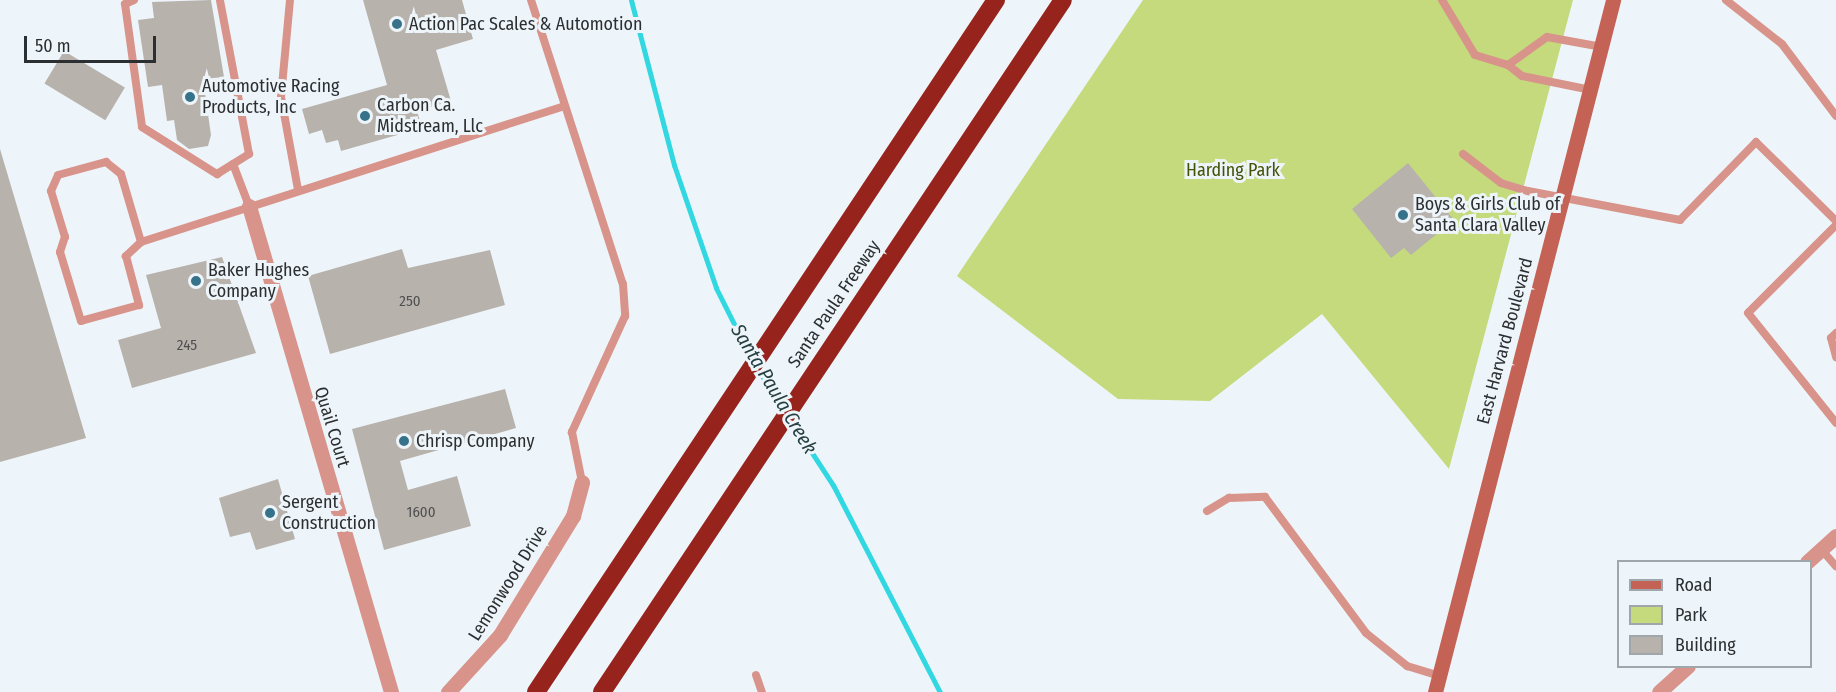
<!DOCTYPE html>
<html>
<head>
<meta charset="utf-8">
<style>
	body { margin:0 }
	#map { position:relative; width:1836px; height:692px; overflow:hidden; background:#eef5fa; font-family:"Fira Sans Condensed",sans-serif }
	div>[style] { position:absolute }
	[style*='--x'] { left:calc(var(--x)*1px); top:calc(var(--y)*1px); width:calc(var(--w)*1px); rotate:calc(var(--a)*1deg) }
	.green>* { inset:0; background:#c4da7d }
	.stream>* { height:5px; margin:-2.5px; padding:0 2.5px; transform-origin:2.5px; border-radius:2.5px; background:#31d8e1 }
	.building>* { inset:0; background:#b8b2ad; transform-origin:0 0 }
	.service>* { height:8px; margin:-4px; padding:0 4px; transform-origin:4px; border-radius:4px; background:#d8948a }
	.minor>* { height:15px; margin:-7.5px; padding:0 7.5px; transform-origin:7.5px; border-radius:7.5px; background:#d8948a }
	.tertiary>* { height:15px; margin:-7.5px; padding:0 7.5px; transform-origin:7.5px; border-radius:7.5px; background:#d8948a }
	.secondary>* { height:15px; margin:-7.5px; padding:0 7.5px; transform-origin:7.5px; border-radius:7.5px; background:#c56256 }
	.motorway>* { height:18px; margin:-9px; padding:0 9px; transform-origin:9px; border-radius:9px; background:#96241d }
	.dots>* { width:16px; height:16px; translate:-50% -50%; box-sizing:border-box; border:3px solid #eef5fa; border-radius:50% }
	span { translate:-50% -50%; white-space:nowrap; text-align:center; line-height:1.15; -webkit-text-stroke:6px #eef5fa; paint-order:stroke }
	.number-label { font-size:15px; color:#4f5050 }
	.number-label span { -webkit-text-stroke-width:0 }
	.poi-label { font-size:18px; color:#2c2f31 }
	.left { translate:0 -50%; text-align:left }
	.park-label { font-size:18px; color:#455307 }
	.street-label { font-size:18px; color:#2c2f31 }
	.water-label { font-size:20px; color:#274143; font-style:italic }
	.legend { position:absolute; left:1617px; top:560px; width:195px; height:108px; box-sizing:border-box; background:#eef5fa; border:2px solid #a0a6aa; margin:0; padding:8px 10px; list-style:none; font-size:18px; color:#2c2f31 }
	.legend li { display:flex; align-items:center; gap:12px; height:30px }
	.legend b { width:30px; border:2px solid #a0a6aa }
	.scale { position:absolute; left:24px; top:36px; width:132px; height:27px; box-sizing:border-box; border:3px solid #2c2f31; border-top:0; padding-left:8px; font-size:18px; line-height:21px; white-space:nowrap; color:#2c2f31; -webkit-text-stroke:4px #eef5fa; paint-order:stroke }
</style>
</head>
<body>
<div id="map">
	<div class="green">
		<div style="clip-path:polygon(1143px 0,1573px 0,1449px 469px,1322px 314px,1210px 401px,1118px 399px,957px 276px)"></div>
	</div>
	<div class="stream">
		<div style="--x:631;--y:0;--w:171;--a:75.4"></div>
		<div style="--x:674;--y:165;--w:130;--a:71.1"></div>
		<div style="--x:716;--y:288;--w:78;--a:63.4"></div>
		<div style="--x:756;--y:367;--w:141;--a:56.9"></div>
		<div style="--x:833;--y:485;--w:233;--a:62.7"></div>
	</div>
	<div class="building">
		<div style="clip-path:polygon(211px 0,224px 77px,203px 79px,211px 135px,208px 146px,189px 149px,177px 140px,174px 120px,167px 121px,162px 85px,148px 87px,138px 20px,154px 18px,152px 2px)"></div>
		<div style="clip-path:polygon(363px 0,462px 0,473px 39px,436px 50px,451px 101px,417px 111px,422px 128px,341px 151px,338px 140px,326px 143px,322px 130px,309px 134px,302px 109px,387px 85px)"></div>
		<div style="left:64px;top:51px;width:71px;height:38px;rotate:31deg"></div>
		<div style="clip-path:polygon(0 149px,86px 438px,0 462px)"></div>
		<div style="clip-path:polygon(1408px 163px,1454px 220px,1411px 255px,1404px 248px,1391px 258px,1352px 209px)"></div>
		<div style="clip-path:polygon(402px 249px,408px 268px,490px 250px,505px 305px,330px 354px,308px 276px)"></div>
		<div style="clip-path:polygon(222px 257px,256px 353px,132px 388px,118px 340px,161px 328px,146px 275px)"></div>
		<div style="clip-path:polygon(505px 389px,516px 428px,400px 461px,408px 490px,457px 476px,471px 526px,384px 550px,352px 429px)"></div>
		<div style="clip-path:polygon(278px 479px,295px 539px,256px 550px,250px 532px,230px 537px,219px 498px)"></div>
	</div>
	<div class="service">
		<div style="--x:134;--y:0;--w:10;--a:156"></div>
		<div style="--x:125;--y:4;--w:124;--a:82.1"></div>
		<div style="--x:142;--y:127;--w:89;--a:32.1"></div>
		<div style="--x:217;--y:174;--w:38;--a:-32"></div>
		<div style="--x:249;--y:154;--w:157;--a:-100.7"></div>
		<div style="--x:290;--y:0;--w:97;--a:95.3"></div>
		<div style="--x:281;--y:97;--w:95;--a:79.6"></div>
		<div style="--x:531;--y:0;--w:299;--a:72.1"></div>
		<div style="--x:623;--y:284;--w:32;--a:86"></div>
		<div style="--x:625;--y:316;--w:128;--a:114.6"></div>
		<div style="--x:572;--y:432;--w:51;--a:78.7"></div>
		<div style="--x:1442;--y:0;--w:64;--a:59"></div>
		<div style="--x:1475;--y:55;--w:34;--a:17"></div>
		<div style="--x:1726;--y:0;--w:71;--a:38.2"></div>
		<div style="--x:1782;--y:44;--w:90;--a:53.1"></div>
		<div style="--x:1591;--y:90;--w:70;--a:-168.5"></div>
		<div style="--x:1522;--y:76;--w:18;--a:-142"></div>
		<div style="--x:1508;--y:65;--w:48;--a:-35.7"></div>
		<div style="--x:1547;--y:37;--w:56;--a:10.3"></div>
		<div style="--x:1463;--y:154;--w:48;--a:37.3"></div>
		<div style="--x:1501;--y:183;--w:28;--a:17"></div>
		<div style="--x:1528;--y:191;--w:155;--a:10.8"></div>
		<div style="--x:1680;--y:220;--w:109;--a:-45.7"></div>
		<div style="--x:1756;--y:142;--w:112;--a:44.6"></div>
		<div style="--x:233;--y:164;--w:45;--a:69.1"></div>
		<div style="--x:1836;--y:225;--w:124;--a:135"></div>
		<div style="--x:1748;--y:313;--w:141;--a:51.3"></div>
		<div style="--x:141;--y:242;--w:21;--a:137"></div>
		<div style="--x:126;--y:256;--w:51;--a:75.1"></div>
		<div style="--x:139;--y:305;--w:60;--a:164.6"></div>
		<div style="--x:81;--y:321;--w:72;--a:-106.9"></div>
		<div style="--x:60;--y:252;--w:16;--a:-72"></div>
		<div style="--x:65;--y:237;--w:48;--a:-106.9"></div>
		<div style="--x:51;--y:191;--w:17;--a:-66"></div>
		<div style="--x:58;--y:175;--w:50;--a:-15.2"></div>
		<div style="--x:106;--y:162;--w:19;--a:39"></div>
		<div style="--x:121;--y:174;--w:71;--a:73.6"></div>
		<div style="--x:141;--y:242;--w:445;--a:-17.8"></div>
		<div style="--x:1836;--y:333;--w:7;--a:135"></div>
		<div style="--x:1831;--y:338;--w:20;--a:75"></div>
		<div style="--x:1207;--y:511;--w:26;--a:-31"></div>
		<div style="--x:1229;--y:498;--w:36;--a:-2"></div>
		<div style="--x:1265;--y:497;--w:169;--a:53.4"></div>
		<div style="--x:1366;--y:633;--w:53;--a:38.8"></div>
		<div style="--x:1407;--y:666;--w:34;--a:17"></div>
		<div style="--x:1821;--y:549;--w:23;--a:49"></div>
		<div style="--x:756;--y:675;--w:18;--a:71"></div>
	</div>
	<div class="minor">
		<div style="--x:249;--y:206;--w:506;--a:73.71"></div>
		<div style="--x:448;--y:692;--w:77;--a:-47.6"></div>
		<div style="--x:500;--y:635;--w:140;--a:-58.5"></div>
		<div style="--x:573;--y:516;--w:35;--a:-75"></div>
	</div>
	<div class="tertiary">
		<div style="--x:1807;--y:562;--w:39;--a:-42"></div>
		<div style="--x:1659;--y:692;--w:39;--a:-42"></div>
	</div>
	<div class="secondary">
		<div style="--x:1435;--y:692;--w:715;--a:-75.57"></div>
	</div>
	<div class="motorway">
		<div style="--x:536;--y:692;--w:831;--a:-56.39"></div>
		<div style="--x:602;--y:692;--w:831;--a:-56.33"></div>
	</div>
	<div class="dots">
		<div style="left:397px;top:24px;background:#367289"></div>
		<div style="left:190px;top:97px;background:#367289"></div>
		<div style="left:365px;top:116px;background:#367289"></div>
		<div style="left:1403px;top:215px;background:#367289"></div>
		<div style="left:196px;top:281px;background:#367289"></div>
		<div style="left:404px;top:441px;background:#367289"></div>
		<div style="left:270px;top:513px;background:#367289"></div>
	</div>
	<div class="number-label">
		<span style="left:410px;top:302px">250</span>
		<span style="left:187px;top:346px">245</span>
		<span style="left:421px;top:513px">1600</span>
	</div>
	<div class="poi-label">
		<span class="left" style="left:409px;top:24px">Action Pac Scales &amp; Automotion</span>
		<span class="left" style="left:202px;top:97px">Automotive Racing<br>Products, Inc</span>
		<span class="left" style="left:377px;top:116px">Carbon Ca.<br>Midstream, Llc</span>
		<span class="left" style="left:1415px;top:215px">Boys &amp; Girls Club of<br>Santa Clara Valley</span>
		<span class="left" style="left:208px;top:281px">Baker Hughes<br>Company</span>
		<span class="left" style="left:416px;top:441px">Chrisp Company</span>
		<span class="left" style="left:282px;top:513px">Sergent<br>Construction</span>
	</div>
	<div class="park-label">
		<span style="left:1233px;top:170px">Harding Park</span>
	</div>
	<div class="street-label">
		<span style="left:834px;top:304px;rotate:-56deg">Santa Paula Freeway</span>
		<span style="left:1505px;top:341px;rotate:-75deg">East Harvard Boulevard</span>
		<span style="left:332px;top:427px;rotate:73deg">Quail Court</span>
		<span style="left:508px;top:583px;rotate:-58deg">Lemonwood Drive</span>
	</div>
	<div class="water-label">
		<span style="left:774px;top:389px;rotate:59deg">Santa Paula Creek</span>
	</div>
	<ul class="legend">
	<li><b style="height:8px;background:#c56256"></b>Road</li>
	<li><b style="height:16px;background:#c4da7d"></b>Park</li>
	<li><b style="height:16px;background:#b8b2ad"></b>Building</li>
	</ul>
	<div class="scale">50 m</div>
</div>
</body>
</html>
